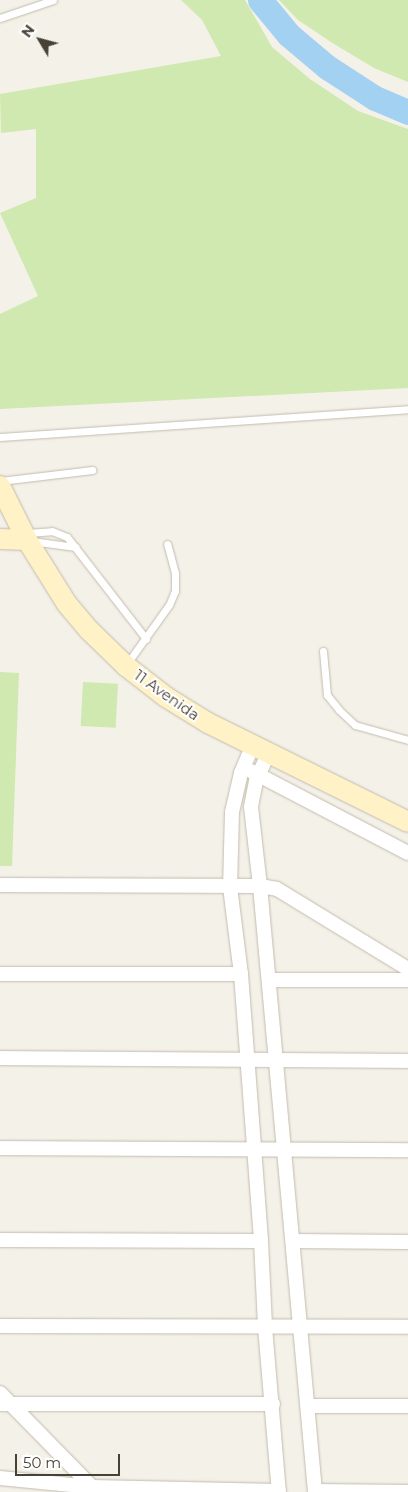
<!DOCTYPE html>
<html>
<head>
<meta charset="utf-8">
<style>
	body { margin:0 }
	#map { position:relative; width:408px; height:1492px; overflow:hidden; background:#f4f1e8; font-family:Montserrat,sans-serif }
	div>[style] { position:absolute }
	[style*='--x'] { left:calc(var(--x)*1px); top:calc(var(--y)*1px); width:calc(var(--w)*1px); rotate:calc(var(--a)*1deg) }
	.green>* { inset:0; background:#cfe9b0; transform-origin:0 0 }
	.river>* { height:25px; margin:-12.5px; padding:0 12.5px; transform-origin:12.5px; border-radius:12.5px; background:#a3d1f2 }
	.roads { filter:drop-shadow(0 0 1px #c3bbad) drop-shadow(0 0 1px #c3bbad) }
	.service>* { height:7px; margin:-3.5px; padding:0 3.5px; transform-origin:3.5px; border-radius:3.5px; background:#fff }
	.minor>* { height:14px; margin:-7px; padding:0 7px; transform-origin:7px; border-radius:7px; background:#fff }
	.secondary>* { height:20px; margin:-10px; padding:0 10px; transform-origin:10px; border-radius:10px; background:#fff2c7 }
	span { translate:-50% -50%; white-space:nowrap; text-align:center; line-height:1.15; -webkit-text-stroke:4px #fff; paint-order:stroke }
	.street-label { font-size:15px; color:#484136 }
	.north { position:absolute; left:15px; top:15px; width:50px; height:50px; -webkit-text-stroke:4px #fff; paint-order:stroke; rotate:307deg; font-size:14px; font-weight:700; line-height:20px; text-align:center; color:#484136 }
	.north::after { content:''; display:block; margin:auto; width:18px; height:22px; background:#484136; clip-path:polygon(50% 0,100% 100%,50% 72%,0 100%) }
	.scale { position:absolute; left:15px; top:1454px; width:105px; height:22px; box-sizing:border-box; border:2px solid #484136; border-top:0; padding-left:6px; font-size:15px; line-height:18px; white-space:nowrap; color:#484136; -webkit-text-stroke:4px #fff; paint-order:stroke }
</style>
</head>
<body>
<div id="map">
	<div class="green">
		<div style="clip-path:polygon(181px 0,245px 0,272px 47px,310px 79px,358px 111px,408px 129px,408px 388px,0 409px,0 314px,38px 296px,0 213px,36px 198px,36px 129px,1px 133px,0 94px,221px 56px,202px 20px)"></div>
		<div style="clip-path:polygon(279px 0,408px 0,408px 82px,374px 68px,334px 44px,298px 20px)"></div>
		<div style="clip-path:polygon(0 672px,19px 673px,12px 866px,0 866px)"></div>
		<div style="left:83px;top:682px;width:35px;height:44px;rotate:3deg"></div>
	</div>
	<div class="river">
		<div style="--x:260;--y:0;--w:45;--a:50.4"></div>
		<div style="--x:289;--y:35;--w:50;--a:40.1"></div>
		<div style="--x:327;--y:67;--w:57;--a:32.9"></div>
		<div style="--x:375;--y:98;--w:36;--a:23"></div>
	</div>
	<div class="roads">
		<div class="service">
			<div style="--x:0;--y:18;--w:56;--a:-18.8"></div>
			<div style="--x:0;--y:437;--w:409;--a:-3.9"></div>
			<div style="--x:0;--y:481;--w:93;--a:-6.8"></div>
			<div style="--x:26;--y:533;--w:26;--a:-4"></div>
			<div style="--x:52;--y:531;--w:16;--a:22"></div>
			<div style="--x:67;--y:537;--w:129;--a:52.2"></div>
			<div style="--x:31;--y:541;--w:45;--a:7.6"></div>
			<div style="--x:323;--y:651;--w:44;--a:84.8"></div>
			<div style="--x:327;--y:695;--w:19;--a:51"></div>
			<div style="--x:339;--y:710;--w:22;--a:43"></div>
			<div style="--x:355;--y:725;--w:55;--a:15.8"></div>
			<div style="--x:126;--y:665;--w:74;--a:-54.4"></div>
			<div style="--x:169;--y:605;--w:15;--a:-67"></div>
			<div style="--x:175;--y:591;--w:18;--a:-90"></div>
			<div style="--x:175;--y:573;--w:30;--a:-105"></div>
		</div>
		<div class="minor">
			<div style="--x:252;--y:747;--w:28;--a:113"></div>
			<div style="--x:241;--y:773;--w:40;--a:103"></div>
			<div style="--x:232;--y:812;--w:75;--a:91.5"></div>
			<div style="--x:230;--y:887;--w:88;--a:82.8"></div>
			<div style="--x:241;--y:974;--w:268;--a:85.7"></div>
			<div style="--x:261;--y:1241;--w:86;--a:87.3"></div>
			<div style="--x:265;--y:1327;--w:166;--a:85.2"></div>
			<div style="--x:268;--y:754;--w:30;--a:114"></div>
			<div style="--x:256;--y:781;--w:26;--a:101"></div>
			<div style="--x:251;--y:807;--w:80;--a:83.5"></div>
			<div style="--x:260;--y:886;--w:608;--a:84.81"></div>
			<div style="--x:251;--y:771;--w:177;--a:27.6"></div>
			<div style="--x:0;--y:885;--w:260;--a:0.2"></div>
			<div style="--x:260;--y:886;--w:17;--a:10"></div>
			<div style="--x:277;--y:889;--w:153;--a:31.4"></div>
			<div style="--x:0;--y:974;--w:241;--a:0"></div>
			<div style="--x:269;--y:980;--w:139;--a:0"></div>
			<div style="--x:0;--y:1058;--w:408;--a:0.4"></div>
			<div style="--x:0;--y:1148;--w:408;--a:0.3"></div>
			<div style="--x:0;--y:1240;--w:261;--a:0.2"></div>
			<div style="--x:293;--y:1241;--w:115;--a:0.5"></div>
			<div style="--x:0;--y:1326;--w:408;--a:0.1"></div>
			<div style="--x:0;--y:1393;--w:136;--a:45.6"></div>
			<div style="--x:0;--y:1404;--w:273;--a:0"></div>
			<div style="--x:308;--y:1406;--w:100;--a:0"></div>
			<div style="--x:0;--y:1478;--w:92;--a:5.6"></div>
			<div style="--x:92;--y:1487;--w:187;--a:1.2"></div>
			<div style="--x:315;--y:1491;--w:93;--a:0.6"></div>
		</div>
		<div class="secondary">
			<div style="--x:0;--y:486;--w:60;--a:63.4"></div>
			<div style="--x:27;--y:540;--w:75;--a:58"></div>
			<div style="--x:67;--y:604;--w:34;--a:50"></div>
			<div style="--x:89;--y:630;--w:52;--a:44.2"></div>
			<div style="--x:126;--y:666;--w:51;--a:37.8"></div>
			<div style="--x:166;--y:697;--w:49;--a:31.8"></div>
			<div style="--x:208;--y:723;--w:223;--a:26.3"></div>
			<div style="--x:0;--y:539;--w:27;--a:2"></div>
		</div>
	</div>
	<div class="street-label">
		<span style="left:167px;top:695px;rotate:35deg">11 Avenida</span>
	</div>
	<div class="north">N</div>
	<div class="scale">50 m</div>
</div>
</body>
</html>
